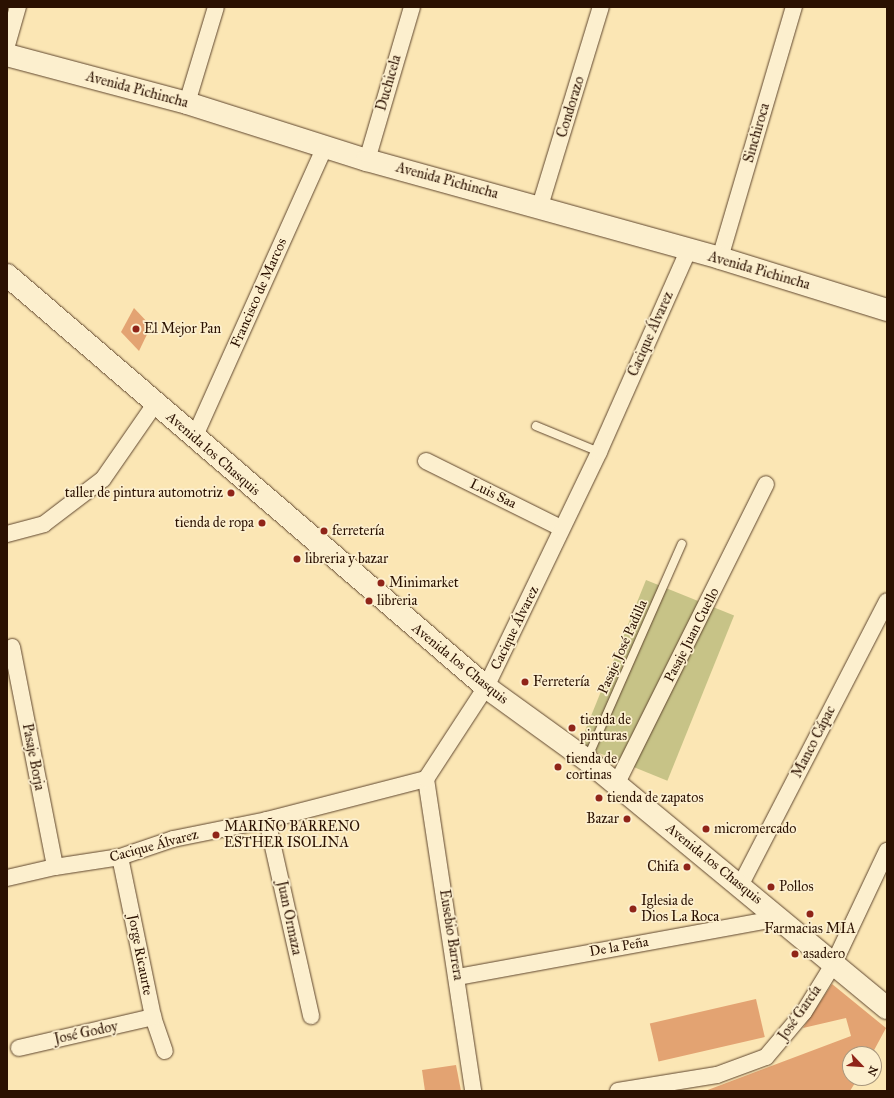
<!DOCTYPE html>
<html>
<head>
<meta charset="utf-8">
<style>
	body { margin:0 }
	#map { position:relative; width:894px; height:1098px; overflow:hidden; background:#fbe6b4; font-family:"IM FELL Great Primer",serif }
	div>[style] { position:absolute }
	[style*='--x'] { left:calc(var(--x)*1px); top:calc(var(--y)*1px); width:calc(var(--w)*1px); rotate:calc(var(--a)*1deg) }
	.green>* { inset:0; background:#c7c387; transform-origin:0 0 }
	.building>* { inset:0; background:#e3a372; transform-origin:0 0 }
	.roads { filter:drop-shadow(0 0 1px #5f462e) drop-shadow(0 0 1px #5f462e) }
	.service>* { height:8px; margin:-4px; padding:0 4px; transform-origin:4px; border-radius:4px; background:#fcefce }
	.minor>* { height:16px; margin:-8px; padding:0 8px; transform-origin:8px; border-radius:8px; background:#fcefce }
	.secondary>* { height:22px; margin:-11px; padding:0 11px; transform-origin:11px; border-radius:11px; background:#fcefce }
	.dots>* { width:11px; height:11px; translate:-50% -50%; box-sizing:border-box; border:2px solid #fcefce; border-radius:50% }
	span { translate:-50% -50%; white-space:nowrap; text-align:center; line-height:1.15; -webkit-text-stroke:3.5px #fcefce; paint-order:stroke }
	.street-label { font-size:14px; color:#2b1101 }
	.poi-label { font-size:14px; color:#2b1101 }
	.left { translate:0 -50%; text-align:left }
	.right { translate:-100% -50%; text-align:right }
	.frame { position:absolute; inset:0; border:8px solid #2b1101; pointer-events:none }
	.north { position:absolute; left:842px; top:1046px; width:40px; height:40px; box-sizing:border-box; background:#fcefce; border:1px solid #a8967c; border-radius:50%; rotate:115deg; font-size:11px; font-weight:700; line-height:16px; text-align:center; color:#2b1101 }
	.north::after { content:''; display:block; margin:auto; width:14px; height:18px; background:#8f2418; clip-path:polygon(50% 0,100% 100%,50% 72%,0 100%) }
</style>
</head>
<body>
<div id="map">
	<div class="green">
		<div style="left:646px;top:580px;width:95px;height:178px;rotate:22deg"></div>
	</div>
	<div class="building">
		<div style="clip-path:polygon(134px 308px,151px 326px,139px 351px,121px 332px)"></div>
		<div style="clip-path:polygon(832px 984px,886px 1028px,872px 1054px,850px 1054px,850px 1078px,858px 1078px,850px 1091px,705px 1091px,851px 1036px,846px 1018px,803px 1028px)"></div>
		<div style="left:756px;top:999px;width:39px;height:109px;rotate:77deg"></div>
		<div style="clip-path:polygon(456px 1065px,461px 1091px,425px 1091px,422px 1070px)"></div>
	</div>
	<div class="roads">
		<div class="service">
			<div style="--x:536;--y:426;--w:68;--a:22.4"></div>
			<div style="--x:587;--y:759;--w:235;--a:-66.2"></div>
		</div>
		<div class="minor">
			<div style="--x:7;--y:45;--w:40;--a:-74"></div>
			<div style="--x:187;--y:103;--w:100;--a:-73.2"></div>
			<div style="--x:367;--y:160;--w:159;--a:-73.6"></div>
			<div style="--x:540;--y:206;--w:208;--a:-73"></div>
			<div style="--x:720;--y:258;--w:262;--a:-73.6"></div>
			<div style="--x:194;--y:438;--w:319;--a:-65.8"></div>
			<div style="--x:426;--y:461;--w:151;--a:26.4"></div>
			<div style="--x:7;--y:534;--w:38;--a:-15"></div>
			<div style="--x:44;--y:524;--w:74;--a:-37.3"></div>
			<div style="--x:103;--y:479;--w:91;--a:-55.3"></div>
			<div style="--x:12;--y:647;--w:224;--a:78.9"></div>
			<div style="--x:426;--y:779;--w:316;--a:81.4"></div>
			<div style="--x:616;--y:785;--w:336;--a:-63.5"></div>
			<div style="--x:267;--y:820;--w:201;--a:77.3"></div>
			<div style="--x:120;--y:857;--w:163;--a:78.3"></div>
			<div style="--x:153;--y:1017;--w:36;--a:71"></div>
			<div style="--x:7;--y:878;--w:49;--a:-12.9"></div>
			<div style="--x:55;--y:867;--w:66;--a:-8.7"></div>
			<div style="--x:120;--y:857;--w:56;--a:-18.8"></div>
			<div style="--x:173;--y:839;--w:96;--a:-11.4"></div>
			<div style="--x:267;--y:820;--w:164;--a:-14.5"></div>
			<div style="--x:426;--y:779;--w:110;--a:-56.9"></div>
			<div style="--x:486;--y:687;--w:261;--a:-64.3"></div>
			<div style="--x:599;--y:452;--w:220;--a:-66.1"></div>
			<div style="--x:741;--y:884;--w:318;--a:-62.7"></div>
			<div style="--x:458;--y:977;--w:327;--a:-10.4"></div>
			<div style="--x:19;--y:1048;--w:138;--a:-13"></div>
			<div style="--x:618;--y:1091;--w:100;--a:-9.2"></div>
			<div style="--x:717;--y:1075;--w:52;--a:-20.2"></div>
			<div style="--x:766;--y:1057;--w:59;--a:-49.8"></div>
			<div style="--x:804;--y:1012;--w:57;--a:-58.5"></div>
			<div style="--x:834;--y:963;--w:124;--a:-64.7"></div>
		</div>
		<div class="secondary">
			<div style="--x:7;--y:55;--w:186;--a:14.9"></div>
			<div style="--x:187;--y:103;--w:189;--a:17.6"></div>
			<div style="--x:367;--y:160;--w:366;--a:15.5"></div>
			<div style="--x:720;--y:258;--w:175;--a:17.3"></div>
			<div style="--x:7;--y:275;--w:632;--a:40.7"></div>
			<div style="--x:486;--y:687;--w:125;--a:35.9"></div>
			<div style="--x:587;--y:760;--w:389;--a:39.6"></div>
		</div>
	</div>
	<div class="dots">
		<div style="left:136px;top:329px;background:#8f2418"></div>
		<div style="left:231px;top:493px;background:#8f2418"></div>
		<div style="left:262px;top:523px;background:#8f2418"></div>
		<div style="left:324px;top:531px;background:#8f2418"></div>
		<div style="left:297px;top:559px;background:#8f2418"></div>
		<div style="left:381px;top:583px;background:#8f2418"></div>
		<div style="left:369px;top:601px;background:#8f2418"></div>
		<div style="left:525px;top:682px;background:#8f2418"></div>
		<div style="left:572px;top:728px;background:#8f2418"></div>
		<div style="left:558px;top:767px;background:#8f2418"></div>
		<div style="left:599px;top:798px;background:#8f2418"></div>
		<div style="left:627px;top:819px;background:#8f2418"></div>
		<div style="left:706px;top:829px;background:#8f2418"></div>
		<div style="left:216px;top:835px;background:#8f2418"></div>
		<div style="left:687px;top:867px;background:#8f2418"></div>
		<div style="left:771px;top:887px;background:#8f2418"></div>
		<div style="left:633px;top:909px;background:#8f2418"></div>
		<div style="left:810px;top:914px;background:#8f2418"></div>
		<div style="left:795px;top:954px;background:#8f2418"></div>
	</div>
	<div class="street-label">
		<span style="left:389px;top:83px;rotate:-74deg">Duchicela</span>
		<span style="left:137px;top:90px;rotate:15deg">Avenida Pichincha</span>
		<span style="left:571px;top:107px;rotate:-73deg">Condorazo</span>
		<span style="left:757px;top:133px;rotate:-74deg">Sinchiroca</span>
		<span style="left:447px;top:181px;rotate:15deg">Avenida Pichincha</span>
		<span style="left:759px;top:271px;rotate:16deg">Avenida Pichincha</span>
		<span style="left:259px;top:293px;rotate:-66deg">Francisco de Marcos</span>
		<span style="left:651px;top:334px;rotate:-66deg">Cacique Álvarez</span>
		<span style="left:213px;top:454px;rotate:41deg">Avenida los Chasquis</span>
		<span style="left:493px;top:494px;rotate:26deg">Luis Saa</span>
		<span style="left:515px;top:628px;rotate:-64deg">Cacique Álvarez</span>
		<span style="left:692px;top:635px;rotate:-63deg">Pasaje Juan Cuello</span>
		<span style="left:623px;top:647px;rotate:-66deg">Pasaje José Padilla</span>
		<span style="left:460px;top:664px;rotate:39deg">Avenida los Chasquis</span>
		<span style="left:814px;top:742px;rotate:-63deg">Manco Cápac</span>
		<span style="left:33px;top:757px;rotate:79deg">Pasaje Borja</span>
		<span style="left:154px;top:846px;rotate:-15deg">Cacique Álvarez</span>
		<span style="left:714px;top:864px;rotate:39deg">Avenida los Chasquis</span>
		<span style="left:289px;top:918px;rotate:78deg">Juan Ormaza</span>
		<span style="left:451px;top:935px;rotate:81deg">Eusebio Barrera</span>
		<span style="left:619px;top:947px;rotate:-10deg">De la Peña</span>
		<span style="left:140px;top:955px;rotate:79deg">Jorge Ricaurte</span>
		<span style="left:800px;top:1013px;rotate:-55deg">José García</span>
		<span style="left:86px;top:1033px;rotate:-12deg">José Godoy</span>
	</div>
	<div class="poi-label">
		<span class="left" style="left:144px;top:329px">El Mejor Pan</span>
		<span class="right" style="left:223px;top:493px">taller de pintura automotriz</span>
		<span class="right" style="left:254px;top:523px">tienda de ropa</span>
		<span class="left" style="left:332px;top:531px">ferretería</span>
		<span class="left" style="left:305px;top:559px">libreria y bazar</span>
		<span class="left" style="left:389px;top:583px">Minimarket</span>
		<span class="left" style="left:377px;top:601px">libreria</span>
		<span class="left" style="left:533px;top:682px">Ferretería</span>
		<span class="left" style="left:580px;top:728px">tienda de<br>pinturas</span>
		<span class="left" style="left:566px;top:767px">tienda de<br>cortinas</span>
		<span class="left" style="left:607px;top:798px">tienda de zapatos</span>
		<span class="right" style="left:619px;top:819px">Bazar</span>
		<span class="left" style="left:224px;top:835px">MARIÑO BARRENO<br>ESTHER ISOLINA</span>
		<span class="left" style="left:714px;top:829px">micromercado</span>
		<span class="right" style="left:679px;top:867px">Chifa</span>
		<span class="left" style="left:779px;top:887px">Pollos</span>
		<span class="left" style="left:641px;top:909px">Iglesia de<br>Dios La Roca</span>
		<span style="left:810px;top:929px">Farmacias MIA</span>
		<span class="left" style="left:803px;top:954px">asadero</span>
	</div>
	<div class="frame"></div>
	<div class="north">N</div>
</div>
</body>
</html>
